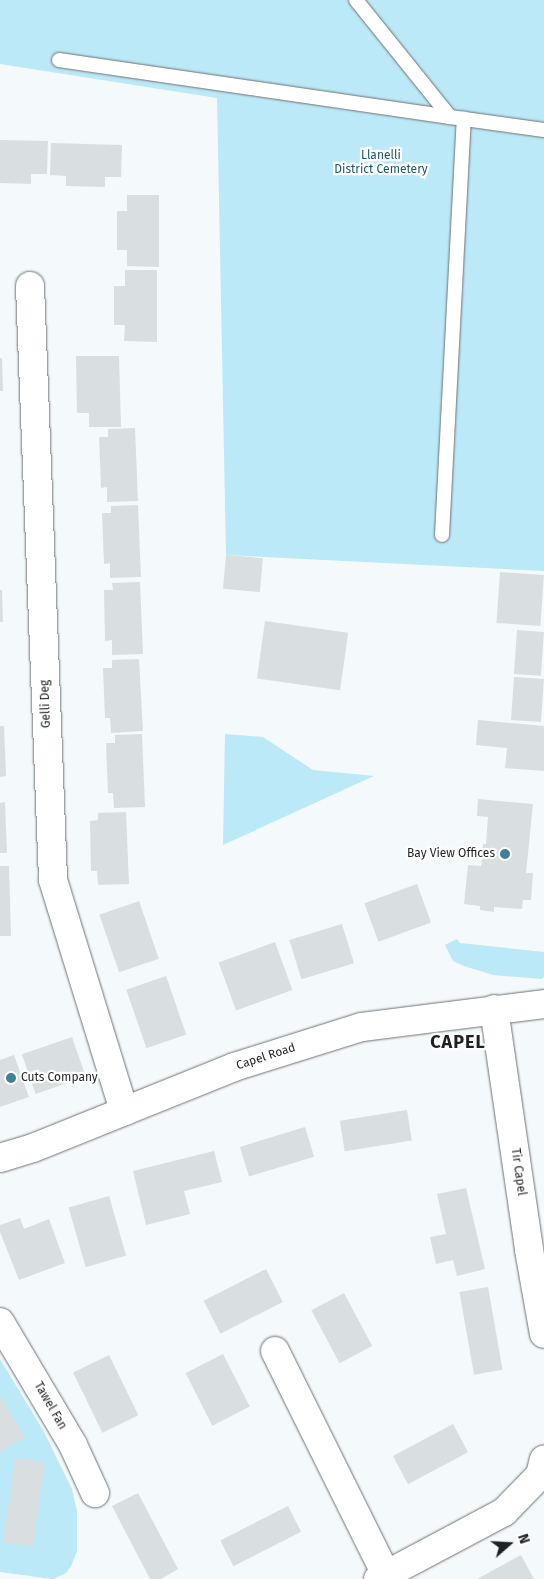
<!DOCTYPE html>
<html>
<head>
<meta charset="utf-8">
<style>
	body { margin:0 }
	#map { position:relative; width:544px; height:1579px; overflow:hidden; background:#f4f9fb; font-family:"Fira Sans",sans-serif }
	div>[style] { position:absolute }
	[style*='--x'] { left:calc(var(--x)*1px); top:calc(var(--y)*1px); width:calc(var(--w)*1px); rotate:calc(var(--a)*1deg) }
	.green>* { inset:0; background:#bbe9f7 }
	.building>* { inset:0; background:#d9dfe0; transform-origin:0 0 }
	.roads { filter:drop-shadow(0 0 1px #6e7375) drop-shadow(0 0 1px #6e7375) }
	.service>* { height:14px; margin:-7px; padding:0 7px; transform-origin:7px; border-radius:7px; background:#fff }
	.minor>* { height:28px; margin:-14px; padding:0 14px; transform-origin:14px; border-radius:14px; background:#fff }
	.dots>* { width:14px; height:14px; translate:-50% -50%; box-sizing:border-box; border:2px solid #fff; border-radius:50% }
	span { translate:-50% -50%; white-space:nowrap; text-align:center; line-height:1.15; -webkit-text-stroke:4.5px #fff; paint-order:stroke }
	.park-label { font-size:12px; color:#1b596a }
	.street-label { font-size:12px; color:#1e2021 }
	.poi-label { font-size:12px; color:#1e2021 }
	.right { translate:-100% -50%; text-align:right }
	.left { translate:0 -50%; text-align:left }
	.district-label { font-size:18px; color:#1e2021; font-weight:700; letter-spacing:1px }
	.north { position:absolute; left:484px; top:1519px; width:50px; height:50px; -webkit-text-stroke:4px #fff; paint-order:stroke; rotate:71deg; font-size:14px; font-weight:700; line-height:20px; text-align:center; color:#1e2021 }
	.north::after { content:''; display:block; margin:auto; width:18px; height:22px; background:#1e2021; clip-path:polygon(50% 0,100% 100%,50% 72%,0 100%) }
</style>
</head>
<body>
<div id="map">
	<div class="green">
		<div style="clip-path:polygon(0 0,544px 0,544px 571px,226px 555px,217px 98px,0 64px)"></div>
		<div style="clip-path:polygon(225px 734px,263px 737px,313px 770px,374px 776px,223px 845px)"></div>
		<div style="clip-path:polygon(457px 939px,460px 943px,544px 952px,544px 977px,542px 979px,493px 975px,464px 966px,453px 961px,445px 945px)"></div>
		<div style="clip-path:polygon(0 1359px,43px 1430px,72px 1489px,77px 1511px,77px 1551px,71px 1566px,66px 1573px,53px 1579px,0 1572px)"></div>
	</div>
	<div class="building">
		<div style="clip-path:polygon(0 140px,48px 141px,47px 174px,31px 174px,31px 184px,0 183px)"></div>
		<div style="clip-path:polygon(51px 143px,122px 145px,121px 177px,105px 177px,105px 187px,66px 186px,66px 176px,50px 175px)"></div>
		<div style="clip-path:polygon(127px 195px,159px 195px,159px 267px,127px 266px,127px 250px,117px 250px,117px 211px,127px 211px)"></div>
		<div style="clip-path:polygon(125px 270px,157px 270px,157px 342px,124px 341px,125px 325px,114px 325px,114px 286px,125px 286px)"></div>
		<div style="clip-path:polygon(76px 356px,119px 356px,121px 427px,89px 427px,89px 413px,77px 413px)"></div>
		<div style="clip-path:polygon(0 358px,2px 358px,3px 391px,0 391px)"></div>
		<div style="clip-path:polygon(135px 428px,138px 501px,107px 502px,107px 487px,101px 488px,99px 437px,108px 437px,108px 429px)"></div>
		<div style="clip-path:polygon(138px 505px,141px 577px,110px 578px,110px 563px,104px 564px,102px 513px,111px 513px,111px 506px)"></div>
		<div style="left:226px;top:555px;width:37px;height:34px;rotate:5deg"></div>
		<div style="left:500px;top:572px;width:44px;height:51px;rotate:4deg"></div>
		<div style="clip-path:polygon(140px 582px,143px 654px,112px 655px,112px 640px,105px 641px,104px 590px,113px 590px,112px 583px)"></div>
		<div style="clip-path:polygon(0 590px,2px 590px,3px 622px,0 622px)"></div>
		<div style="left:265px;top:621px;width:84px;height:58px;rotate:8deg"></div>
		<div style="left:517px;top:630px;width:27px;height:44px;rotate:4deg"></div>
		<div style="clip-path:polygon(139px 659px,143px 731px,111px 733px,110px 718px,105px 718px,103px 668px,112px 668px,112px 660px)"></div>
		<div style="left:514px;top:677px;width:30px;height:43px;rotate:4deg"></div>
		<div style="clip-path:polygon(478px 720px,544px 726px,544px 771px,505px 768px,507px 748px,476px 745px)"></div>
		<div style="clip-path:polygon(0 726px,4px 726px,6px 776px,0 777px)"></div>
		<div style="clip-path:polygon(142px 734px,145px 807px,114px 808px,113px 793px,108px 793px,106px 743px,115px 743px,115px 735px)"></div>
		<div style="clip-path:polygon(478px 799px,533px 804px,526px 873px,533px 873px,531px 900px,523px 900px,522px 909px,494px 907px,494px 912px,480px 910px,480px 906px,464px 904px,468px 865px,481px 866px,483px 844px,486px 844px,488px 817px,477px 816px)"></div>
		<div style="clip-path:polygon(5px 802px,7px 853px,0 853px,0 803px)"></div>
		<div style="clip-path:polygon(126px 812px,129px 884px,98px 885px,97px 871px,91px 871px,90px 821px,98px 820px,98px 813px)"></div>
		<div style="clip-path:polygon(0 866px,9px 866px,11px 936px,0 936px)"></div>
		<div style="left:417px;top:884px;width:41px;height:56px;rotate:70deg"></div>
		<div style="left:139px;top:901px;width:61px;height:42px;rotate:71deg"></div>
		<div style="left:342px;top:924px;width:41px;height:55px;rotate:73deg"></div>
		<div style="left:275px;top:942px;width:51px;height:60px;rotate:70deg"></div>
		<div style="left:166px;top:976px;width:62px;height:42px;rotate:71deg"></div>
		<div style="left:72px;top:1037px;width:42px;height:53px;rotate:71deg"></div>
		<div style="clip-path:polygon(14px 1055px,29px 1097px,0 1107px,0 1060px)"></div>
		<div style="left:407px;top:1110px;width:31px;height:68px;rotate:81deg"></div>
		<div style="left:305px;top:1127px;width:31px;height:68px;rotate:73deg"></div>
		<div style="clip-path:polygon(214px 1151px,222px 1182px,184px 1191px,190px 1214px,146px 1225px,133px 1171px)"></div>
		<div style="clip-path:polygon(466px 1188px,485px 1269px,457px 1276px,453px 1260px,436px 1264px,430px 1237px,446px 1234px,437px 1194px)"></div>
		<div style="left:109px;top:1196px;width:62px;height:42px;rotate:74deg"></div>
		<div style="clip-path:polygon(20px 1218px,24px 1229px,49px 1219px,65px 1263px,19px 1280px,0 1232px,0 1225px)"></div>
		<div style="left:266px;top:1269px;width:37px;height:70px;rotate:63deg"></div>
		<div style="left:488px;top:1287px;width:84px;height:29px;rotate:80deg"></div>
		<div style="left:344px;top:1293px;width:60px;height:37px;rotate:62deg"></div>
		<div style="left:223px;top:1354px;width:59px;height:42px;rotate:63deg"></div>
		<div style="left:109px;top:1355px;width:67px;height:40px;rotate:64deg"></div>
		<div style="clip-path:polygon(0 1396px,25px 1437px,0 1452px)"></div>
		<div style="left:453px;top:1424px;width:32px;height:68px;rotate:62deg"></div>
		<div style="left:15px;top:1458px;width:30px;height:85px;rotate:8deg"></div>
		<div style="clip-path:polygon(138px 1493px,178px 1569px,161px 1579px,150px 1579px,112px 1506px)"></div>
		<div style="left:288px;top:1506px;width:29px;height:76px;rotate:63deg"></div>
		<div style="clip-path:polygon(521px 1555px,534px 1579px,477px 1579px)"></div>
	</div>
	<div class="roads">
		<div class="service">
			<div style="--x:356;--y:0;--w:150;--a:51.2"></div>
			<div style="--x:450;--y:117;--w:95;--a:7.9"></div>
			<div style="--x:59;--y:60;--w:395;--a:8.3"></div>
			<div style="--x:442;--y:535;--w:417;--a:-87"></div>
		</div>
		<div class="minor">
			<div style="--x:30;--y:286;--w:594;--a:87.78"></div>
			<div style="--x:53;--y:880;--w:242;--a:72.9"></div>
			<div style="--x:494;--y:1009;--w:244;--a:81.7"></div>
			<div style="--x:529;--y:1250;--w:85;--a:79.9"></div>
			<div style="--x:0;--y:1158;--w:34;--a:-17"></div>
			<div style="--x:33;--y:1148;--w:217;--a:-21.9"></div>
			<div style="--x:234;--y:1067;--w:134;--a:-17.4"></div>
			<div style="--x:362;--y:1027;--w:183;--a:-7.2"></div>
			<div style="--x:0;--y:1322;--w:143;--a:59.3"></div>
			<div style="--x:73;--y:1445;--w:53;--a:65.4"></div>
			<div style="--x:275;--y:1351;--w:250;--a:63.6"></div>
			<div style="--x:378;--y:1579;--w:143;--a:-28"></div>
			<div style="--x:504;--y:1512;--w:52;--a:-45.8"></div>
			<div style="--x:540;--y:1475;--w:16;--a:-76"></div>
		</div>
	</div>
	<div class="dots">
		<div style="left:505px;top:854px;background:#408194"></div>
		<div style="left:11px;top:1078px;background:#408194"></div>
	</div>
	<div class="park-label">
		<span style="left:381px;top:163px">Llanelli<br>District Cemetery</span>
	</div>
	<div class="street-label">
		<span style="left:46px;top:704px;rotate:-92deg">Gelli Deg</span>
		<span style="left:266px;top:1057px;rotate:-18deg">Capel Road</span>
		<span style="left:518px;top:1172px;rotate:82deg">Tir Capel</span>
		<span style="left:50px;top:1406px;rotate:60deg">Tawel Fan</span>
	</div>
	<div class="poi-label">
		<span class="right" style="left:495px;top:854px">Bay View Offices</span>
		<span class="left" style="left:21px;top:1078px">Cuts Company</span>
	</div>
	<div class="district-label">
		<span style="left:458px;top:1042px">CAPEL</span>
	</div>
	<div class="north">N</div>
</div>
</body>
</html>
